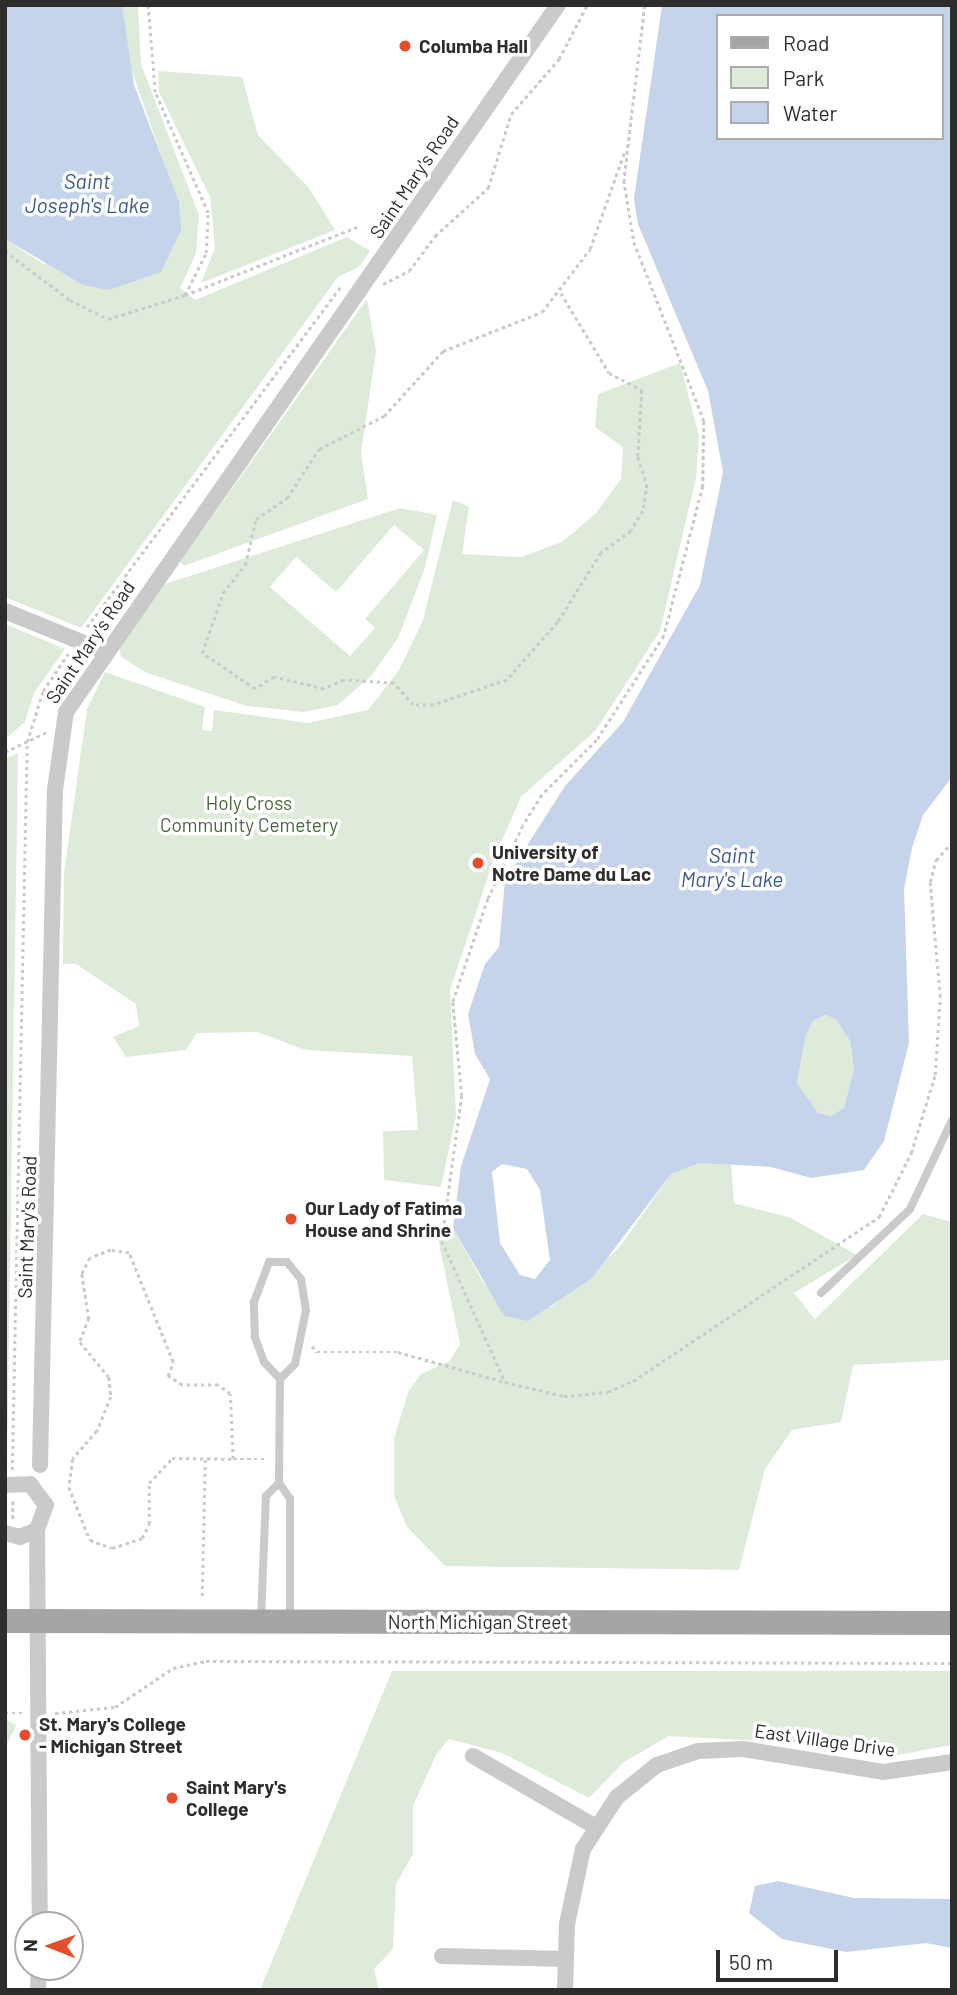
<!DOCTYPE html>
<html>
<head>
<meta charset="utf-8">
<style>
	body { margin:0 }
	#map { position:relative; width:957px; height:1995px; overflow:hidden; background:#fff; font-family:Barlow,sans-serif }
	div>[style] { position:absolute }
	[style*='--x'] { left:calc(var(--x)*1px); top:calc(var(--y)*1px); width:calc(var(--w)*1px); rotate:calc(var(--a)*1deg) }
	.green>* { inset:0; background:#dfebda; transform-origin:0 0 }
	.water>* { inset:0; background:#c6d4eb }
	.path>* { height:2.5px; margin-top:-1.25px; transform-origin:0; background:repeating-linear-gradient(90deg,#cacaca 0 3.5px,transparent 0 7px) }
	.lane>* { height:8px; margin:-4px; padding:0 4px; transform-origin:4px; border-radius:4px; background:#cacaca }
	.street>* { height:16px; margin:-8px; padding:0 8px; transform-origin:8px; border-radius:8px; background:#cacaca }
	.primary>* { height:24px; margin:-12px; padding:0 12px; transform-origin:12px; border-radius:12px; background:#a5a5a5 }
	.dots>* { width:19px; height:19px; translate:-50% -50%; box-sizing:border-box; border:4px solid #fff; border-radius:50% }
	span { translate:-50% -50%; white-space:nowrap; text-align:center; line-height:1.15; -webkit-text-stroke:7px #fff; paint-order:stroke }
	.poi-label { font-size:19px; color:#2d2d2d; font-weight:700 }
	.left { translate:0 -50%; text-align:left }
	.street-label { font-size:19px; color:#2d2d2d }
	.park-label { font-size:19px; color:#45693a }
	.water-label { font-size:21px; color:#3b5a8f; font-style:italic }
	.frame { position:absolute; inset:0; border:7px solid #2d2d2d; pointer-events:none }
	.legend { position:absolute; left:716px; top:14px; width:228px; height:126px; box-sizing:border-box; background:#fff; border:2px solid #ababab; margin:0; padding:9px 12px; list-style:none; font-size:21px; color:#2d2d2d }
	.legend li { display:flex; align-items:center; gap:14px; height:35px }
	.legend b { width:35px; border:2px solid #ababab }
	.north { position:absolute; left:14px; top:1911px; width:70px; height:70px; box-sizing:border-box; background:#fff; border:2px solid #ababab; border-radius:50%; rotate:271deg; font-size:19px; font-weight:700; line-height:28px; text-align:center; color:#2d2d2d }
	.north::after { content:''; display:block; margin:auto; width:24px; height:32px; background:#e64d2d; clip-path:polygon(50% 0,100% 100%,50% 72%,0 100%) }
	.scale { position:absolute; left:716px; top:1950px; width:122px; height:32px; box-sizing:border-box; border:4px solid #2d2d2d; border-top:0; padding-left:9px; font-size:21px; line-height:24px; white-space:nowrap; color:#2d2d2d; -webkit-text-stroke:5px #fff; paint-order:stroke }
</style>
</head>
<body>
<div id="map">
	<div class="green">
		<div style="clip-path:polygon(122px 5px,138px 5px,141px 64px,199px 215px,196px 254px,180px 288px,195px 300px,347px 237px,370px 251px,359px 267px,338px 277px,81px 628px,5px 597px,5px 239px,45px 265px,166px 169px,126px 54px)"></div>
		<div style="clip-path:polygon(158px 71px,242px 77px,258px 135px,309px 188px,335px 230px,201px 283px,215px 248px,210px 197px,159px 92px)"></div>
		<div style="clip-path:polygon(367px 299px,376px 351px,361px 453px,368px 499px,184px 566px,180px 562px)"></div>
		<div style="clip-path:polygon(680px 363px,699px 436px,696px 478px,660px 631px,596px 730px,521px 797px,495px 856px,450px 990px,456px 1116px,441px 1187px,384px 1180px,383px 1131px,418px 1130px,412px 1056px,306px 1050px,257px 1032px,197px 1033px,186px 1050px,126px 1057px,113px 1037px,139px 1026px,136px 1004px,76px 964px,63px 964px,64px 873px,87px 709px,105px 672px,205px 707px,202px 730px,212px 731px,214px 710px,308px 723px,368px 710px,399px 670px,423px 620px,453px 500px,469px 507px,462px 554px,521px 557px,562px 542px,596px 513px,621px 479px,623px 447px,595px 427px,598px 394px)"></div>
		<div style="clip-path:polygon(evenodd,400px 508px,437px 515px,425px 568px,398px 638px,372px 675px,338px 705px,304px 712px,247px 706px,147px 673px,121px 657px,119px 647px,165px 584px,400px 508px,394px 525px,424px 550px,365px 619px,375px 628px,350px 656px,270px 587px,296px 557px,336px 592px,394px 525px)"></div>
		<div style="clip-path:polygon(5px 624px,65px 649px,34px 693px,25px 722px,5px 739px)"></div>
		<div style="clip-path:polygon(18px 753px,7px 1465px,5px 1466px,5px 759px)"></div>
		<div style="clip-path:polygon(825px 1015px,836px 1019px,850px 1041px,854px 1069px,844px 1109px,831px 1116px,818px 1113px,797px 1083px,805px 1039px,813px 1021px)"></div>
		<div style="clip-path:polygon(731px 1162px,734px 1203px,791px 1218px,857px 1255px,794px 1293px,815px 1319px,923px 1214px,952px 1222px,952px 1360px,853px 1365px,841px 1422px,792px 1430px,765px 1469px,739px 1570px,445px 1566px,407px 1527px,394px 1496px,394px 1438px,409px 1390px,421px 1374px,450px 1361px,460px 1344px,438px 1239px,453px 1228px,484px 1284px,551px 1307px,619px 1248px,671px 1174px,700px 1163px)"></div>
		<div style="clip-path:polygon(392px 1671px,952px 1671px,952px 1745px,881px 1758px,834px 1745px,669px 1736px,624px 1762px,589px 1798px,502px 1753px,449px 1739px,436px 1755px,413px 1806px,413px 1854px,396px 1884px,393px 1949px,374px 1969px,379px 1990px,260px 1990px)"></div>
		<div style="left:5px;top:1719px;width:13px;height:271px;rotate:27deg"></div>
	</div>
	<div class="water">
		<div style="clip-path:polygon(5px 5px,122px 5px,134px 85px,179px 202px,181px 230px,161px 272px,109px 290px,83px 285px,5px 239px)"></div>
		<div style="clip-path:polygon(evenodd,662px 5px,952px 5px,952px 777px,923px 815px,912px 848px,904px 889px,909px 1043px,884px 1141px,864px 1170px,811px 1178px,771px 1167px,700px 1163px,671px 1174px,592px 1278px,528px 1321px,504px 1316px,453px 1228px,461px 1166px,490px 1079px,475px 1054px,468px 1014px,485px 964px,499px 947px,505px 880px,565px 786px,623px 722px,700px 585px,723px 472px,708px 391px,638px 224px,634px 199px,662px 5px,717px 16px,941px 16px,941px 138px,717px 138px,717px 16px,662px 5px,825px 1015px,836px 1019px,850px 1041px,854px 1069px,844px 1108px,831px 1116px,818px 1113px,797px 1083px,805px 1039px,813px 1021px,825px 1015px,662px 5px,502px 1164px,527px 1169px,540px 1190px,550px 1260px,535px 1279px,520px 1275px,500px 1243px,492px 1172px,502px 1164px)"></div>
		<div style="clip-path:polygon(778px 1881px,854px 1898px,952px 1899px,952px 1948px,926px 1943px,846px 1952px,782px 1939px,749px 1913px,755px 1886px)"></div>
	</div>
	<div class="path">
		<div style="--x:645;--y:5;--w:176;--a:96.8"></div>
		<div style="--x:624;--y:180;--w:63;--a:80.8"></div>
		<div style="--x:634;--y:242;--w:192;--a:68.6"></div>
		<div style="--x:704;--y:421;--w:65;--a:90.9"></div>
		<div style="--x:703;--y:486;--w:155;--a:104.6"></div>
		<div style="--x:664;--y:636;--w:124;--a:122.8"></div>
		<div style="--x:597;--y:740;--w:78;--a:135"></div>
		<div style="--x:542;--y:795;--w:36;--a:122"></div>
		<div style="--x:523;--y:826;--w:81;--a:115.6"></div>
		<div style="--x:488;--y:899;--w:109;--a:108.8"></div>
		<div style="--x:453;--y:1002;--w:93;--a:84.5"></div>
		<div style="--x:462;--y:1095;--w:147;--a:97.8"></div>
		<div style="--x:442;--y:1241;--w:154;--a:65.9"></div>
		<div style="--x:505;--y:1382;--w:61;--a:13.3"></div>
		<div style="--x:564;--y:1396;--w:44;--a:-5.2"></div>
		<div style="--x:608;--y:1392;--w:27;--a:-24"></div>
		<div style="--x:633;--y:1381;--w:296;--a:-33.7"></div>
		<div style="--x:879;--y:1217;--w:72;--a:-63.4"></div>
		<div style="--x:911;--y:1153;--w:82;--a:-72.9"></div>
		<div style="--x:935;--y:1075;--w:78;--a:-86.3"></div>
		<div style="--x:940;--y:997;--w:115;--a:-95"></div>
		<div style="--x:930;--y:882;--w:23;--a:-75"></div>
		<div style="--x:936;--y:860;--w:24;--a:-48"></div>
		<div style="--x:5;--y:251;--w:81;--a:37"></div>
		<div style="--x:70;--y:300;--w:42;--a:26.6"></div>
		<div style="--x:108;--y:319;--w:81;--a:-17.3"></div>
		<div style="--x:185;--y:295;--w:47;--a:-63.4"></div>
		<div style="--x:206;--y:253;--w:40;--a:-87.1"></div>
		<div style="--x:208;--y:213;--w:132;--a:-113.7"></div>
		<div style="--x:155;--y:92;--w:87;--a:-94.6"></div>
		<div style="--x:383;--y:284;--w:29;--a:-27"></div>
		<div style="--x:409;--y:271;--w:44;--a:-53.4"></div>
		<div style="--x:435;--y:236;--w:72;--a:-42.2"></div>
		<div style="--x:488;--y:188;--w:77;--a:-72.7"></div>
		<div style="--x:511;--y:114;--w:73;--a:-48.9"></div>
		<div style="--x:559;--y:59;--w:61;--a:-62.6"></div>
		<div style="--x:561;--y:293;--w:93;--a:59"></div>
		<div style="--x:609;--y:373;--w:37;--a:27"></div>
		<div style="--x:642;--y:390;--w:67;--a:93.4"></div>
		<div style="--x:638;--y:457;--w:28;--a:72"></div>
		<div style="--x:647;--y:484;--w:27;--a:98"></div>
		<div style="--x:643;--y:511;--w:23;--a:121"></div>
		<div style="--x:631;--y:531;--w:37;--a:144"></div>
		<div style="--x:601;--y:553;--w:81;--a:121.9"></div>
		<div style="--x:558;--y:622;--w:77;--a:131.3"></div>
		<div style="--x:507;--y:680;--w:78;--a:161.3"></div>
		<div style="--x:433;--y:705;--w:20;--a:180"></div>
		<div style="--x:413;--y:705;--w:29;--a:-131"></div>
		<div style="--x:394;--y:683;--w:50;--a:-176.6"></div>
		<div style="--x:344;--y:680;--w:22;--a:156"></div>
		<div style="--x:324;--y:689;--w:51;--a:-166.5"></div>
		<div style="--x:274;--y:677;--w:22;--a:148"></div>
		<div style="--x:255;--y:689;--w:64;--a:-145.8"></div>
		<div style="--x:202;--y:653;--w:64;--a:-70.7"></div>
		<div style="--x:223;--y:593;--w:36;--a:-52"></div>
		<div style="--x:245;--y:565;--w:47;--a:-76.6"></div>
		<div style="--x:256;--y:519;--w:37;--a:-34"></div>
		<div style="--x:287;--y:498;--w:59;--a:-56.9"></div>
		<div style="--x:319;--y:449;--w:73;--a:-26.9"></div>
		<div style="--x:384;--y:416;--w:88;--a:-47.8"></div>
		<div style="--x:443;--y:351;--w:106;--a:-21.5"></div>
		<div style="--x:542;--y:312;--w:79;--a:-52.7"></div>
		<div style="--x:590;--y:249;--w:102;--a:-70.5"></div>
		<div style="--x:185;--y:295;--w:185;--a:-21.6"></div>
		<div style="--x:87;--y:627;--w:424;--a:-53.3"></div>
		<div style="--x:5;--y:752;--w:47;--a:-25.5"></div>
		<div style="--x:312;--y:1346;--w:8;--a:50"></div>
		<div style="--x:317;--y:1352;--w:81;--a:0"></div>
		<div style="--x:398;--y:1352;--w:111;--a:15.7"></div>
		<div style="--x:233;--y:1459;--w:65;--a:-92.6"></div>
		<div style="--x:230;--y:1394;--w:15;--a:-143"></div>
		<div style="--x:218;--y:1385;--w:36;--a:180"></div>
		<div style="--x:182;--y:1385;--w:17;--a:-147"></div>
		<div style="--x:168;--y:1376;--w:15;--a:-70"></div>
		<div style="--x:173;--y:1362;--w:118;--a:-112"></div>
		<div style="--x:129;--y:1253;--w:18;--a:-171"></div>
		<div style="--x:111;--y:1250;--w:22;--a:159"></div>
		<div style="--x:90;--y:1258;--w:18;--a:117"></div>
		<div style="--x:82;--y:1274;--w:45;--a:81"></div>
		<div style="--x:89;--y:1318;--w:26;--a:111"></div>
		<div style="--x:80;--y:1342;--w:45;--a:50.4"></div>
		<div style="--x:109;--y:1377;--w:20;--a:84"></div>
		<div style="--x:111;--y:1397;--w:37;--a:112"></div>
		<div style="--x:97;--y:1431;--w:37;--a:131"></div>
		<div style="--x:73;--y:1459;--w:28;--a:98"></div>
		<div style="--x:69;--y:1487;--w:57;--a:68.4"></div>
		<div style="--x:90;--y:1540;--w:23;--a:20"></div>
		<div style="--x:112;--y:1548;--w:32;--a:-18"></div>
		<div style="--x:142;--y:1538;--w:16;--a:-63"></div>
		<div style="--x:149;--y:1524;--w:41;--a:-90"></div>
		<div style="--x:149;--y:1483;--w:34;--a:-47"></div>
		<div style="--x:172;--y:1458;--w:61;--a:0.9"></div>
		<div style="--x:233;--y:1459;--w:35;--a:0"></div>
		<div style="--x:12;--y:1470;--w:728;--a:-88.82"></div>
		<div style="--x:27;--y:742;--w:53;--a:-72.6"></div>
		<div style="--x:43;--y:691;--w:45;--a:-56"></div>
		<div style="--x:13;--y:1501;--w:18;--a:90"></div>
		<div style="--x:202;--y:1596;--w:136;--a:-88.7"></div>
		<div style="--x:5;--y:1713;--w:19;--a:0"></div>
		<div style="--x:55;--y:1713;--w:60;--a:-5.7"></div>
		<div style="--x:115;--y:1707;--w:70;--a:-33.9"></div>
		<div style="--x:173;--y:1668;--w:34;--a:-12"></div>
		<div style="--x:206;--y:1661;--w:746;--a:0.15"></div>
	</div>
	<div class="lane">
		<div style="--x:821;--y:1293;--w:122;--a:-43.3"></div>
		<div style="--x:910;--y:1209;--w:98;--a:-64.7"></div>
		<div style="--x:280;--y:1379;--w:23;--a:-133"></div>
		<div style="--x:264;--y:1362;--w:27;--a:-110"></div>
		<div style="--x:255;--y:1337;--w:35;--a:-92"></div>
		<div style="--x:254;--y:1302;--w:43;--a:-69.4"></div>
		<div style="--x:269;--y:1262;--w:18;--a:0"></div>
		<div style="--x:287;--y:1262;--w:22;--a:51"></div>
		<div style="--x:301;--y:1279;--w:31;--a:81"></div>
		<div style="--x:306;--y:1310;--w:55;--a:101.5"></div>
		<div style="--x:295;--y:1364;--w:21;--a:135"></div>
		<div style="--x:280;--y:1379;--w:104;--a:90.6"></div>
		<div style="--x:279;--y:1483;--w:19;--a:55"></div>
		<div style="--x:290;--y:1499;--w:118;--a:90"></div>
		<div style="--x:261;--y:1619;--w:123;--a:-87.7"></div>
		<div style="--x:266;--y:1496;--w:18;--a:-45"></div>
	</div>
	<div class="street">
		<div style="--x:5;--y:611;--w:109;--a:22.1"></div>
		<div style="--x:40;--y:1465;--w:675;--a:-88.73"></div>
		<div style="--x:55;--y:790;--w:79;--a:-82"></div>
		<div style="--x:66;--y:712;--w:861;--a:-55.17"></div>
		<div style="--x:5;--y:1485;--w:25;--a:-2"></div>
		<div style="--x:30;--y:1484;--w:26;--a:53"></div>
		<div style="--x:46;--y:1505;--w:27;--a:110"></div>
		<div style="--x:37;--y:1530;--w:18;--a:158"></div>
		<div style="--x:20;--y:1537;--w:16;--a:-165"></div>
		<div style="--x:37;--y:1530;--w:395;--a:89.6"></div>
		<div style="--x:473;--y:1756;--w:140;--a:30"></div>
		<div style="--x:442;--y:1956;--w:123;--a:1.4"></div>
		<div style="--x:38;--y:1990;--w:23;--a:-88"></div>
		<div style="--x:565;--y:1990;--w:66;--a:-88.3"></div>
		<div style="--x:567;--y:1924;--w:77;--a:-78"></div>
		<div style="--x:583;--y:1849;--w:62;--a:-56.8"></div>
		<div style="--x:617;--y:1797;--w:51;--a:-38.7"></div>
		<div style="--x:657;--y:1765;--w:43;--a:-18.9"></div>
		<div style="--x:698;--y:1751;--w:45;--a:-2.5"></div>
		<div style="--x:743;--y:1749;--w:142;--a:9.3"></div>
		<div style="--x:883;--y:1772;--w:70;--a:-8.2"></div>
	</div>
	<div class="primary">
		<div style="--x:5;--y:1621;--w:947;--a:0.12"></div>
	</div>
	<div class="dots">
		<div style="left:405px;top:46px;background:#e64d2d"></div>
		<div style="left:478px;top:863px;background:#e64d2d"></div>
		<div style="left:291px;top:1219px;background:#e64d2d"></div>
		<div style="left:25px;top:1735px;background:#e64d2d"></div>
		<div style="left:172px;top:1798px;background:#e64d2d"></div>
	</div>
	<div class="poi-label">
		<span class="left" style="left:419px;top:46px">Columba Hall</span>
		<span class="left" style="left:492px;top:863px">University of<br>Notre Dame du Lac</span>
		<span class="left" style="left:305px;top:1219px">Our Lady of Fatima<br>House and Shrine</span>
		<span class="left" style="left:39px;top:1735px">St. Mary's College<br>- Michigan Street</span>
		<span class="left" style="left:186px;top:1798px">Saint Mary's<br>College</span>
	</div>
	<div class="street-label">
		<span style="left:414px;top:177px;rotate:-56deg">Saint Mary's Road</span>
		<span style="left:90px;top:642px;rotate:-56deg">Saint Mary's Road</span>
		<span style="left:27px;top:1227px;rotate:-88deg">Saint Mary's Road</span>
		<span style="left:478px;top:1622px">North Michigan Street</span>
		<span style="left:825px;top:1740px;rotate:8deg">East Village Drive</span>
	</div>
	<div class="park-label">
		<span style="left:249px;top:814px">Holy Cross<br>Community Cemetery</span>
	</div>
	<div class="water-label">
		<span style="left:87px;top:193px">Saint<br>Joseph's Lake</span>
		<span style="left:732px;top:867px">Saint<br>Mary's Lake</span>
	</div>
	<div class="frame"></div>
	<ul class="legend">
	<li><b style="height:9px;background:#a5a5a5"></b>Road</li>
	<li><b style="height:19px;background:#dfebda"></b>Park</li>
	<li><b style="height:19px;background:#c6d4eb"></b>Water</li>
	</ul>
	<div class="north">N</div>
	<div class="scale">50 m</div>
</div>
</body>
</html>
